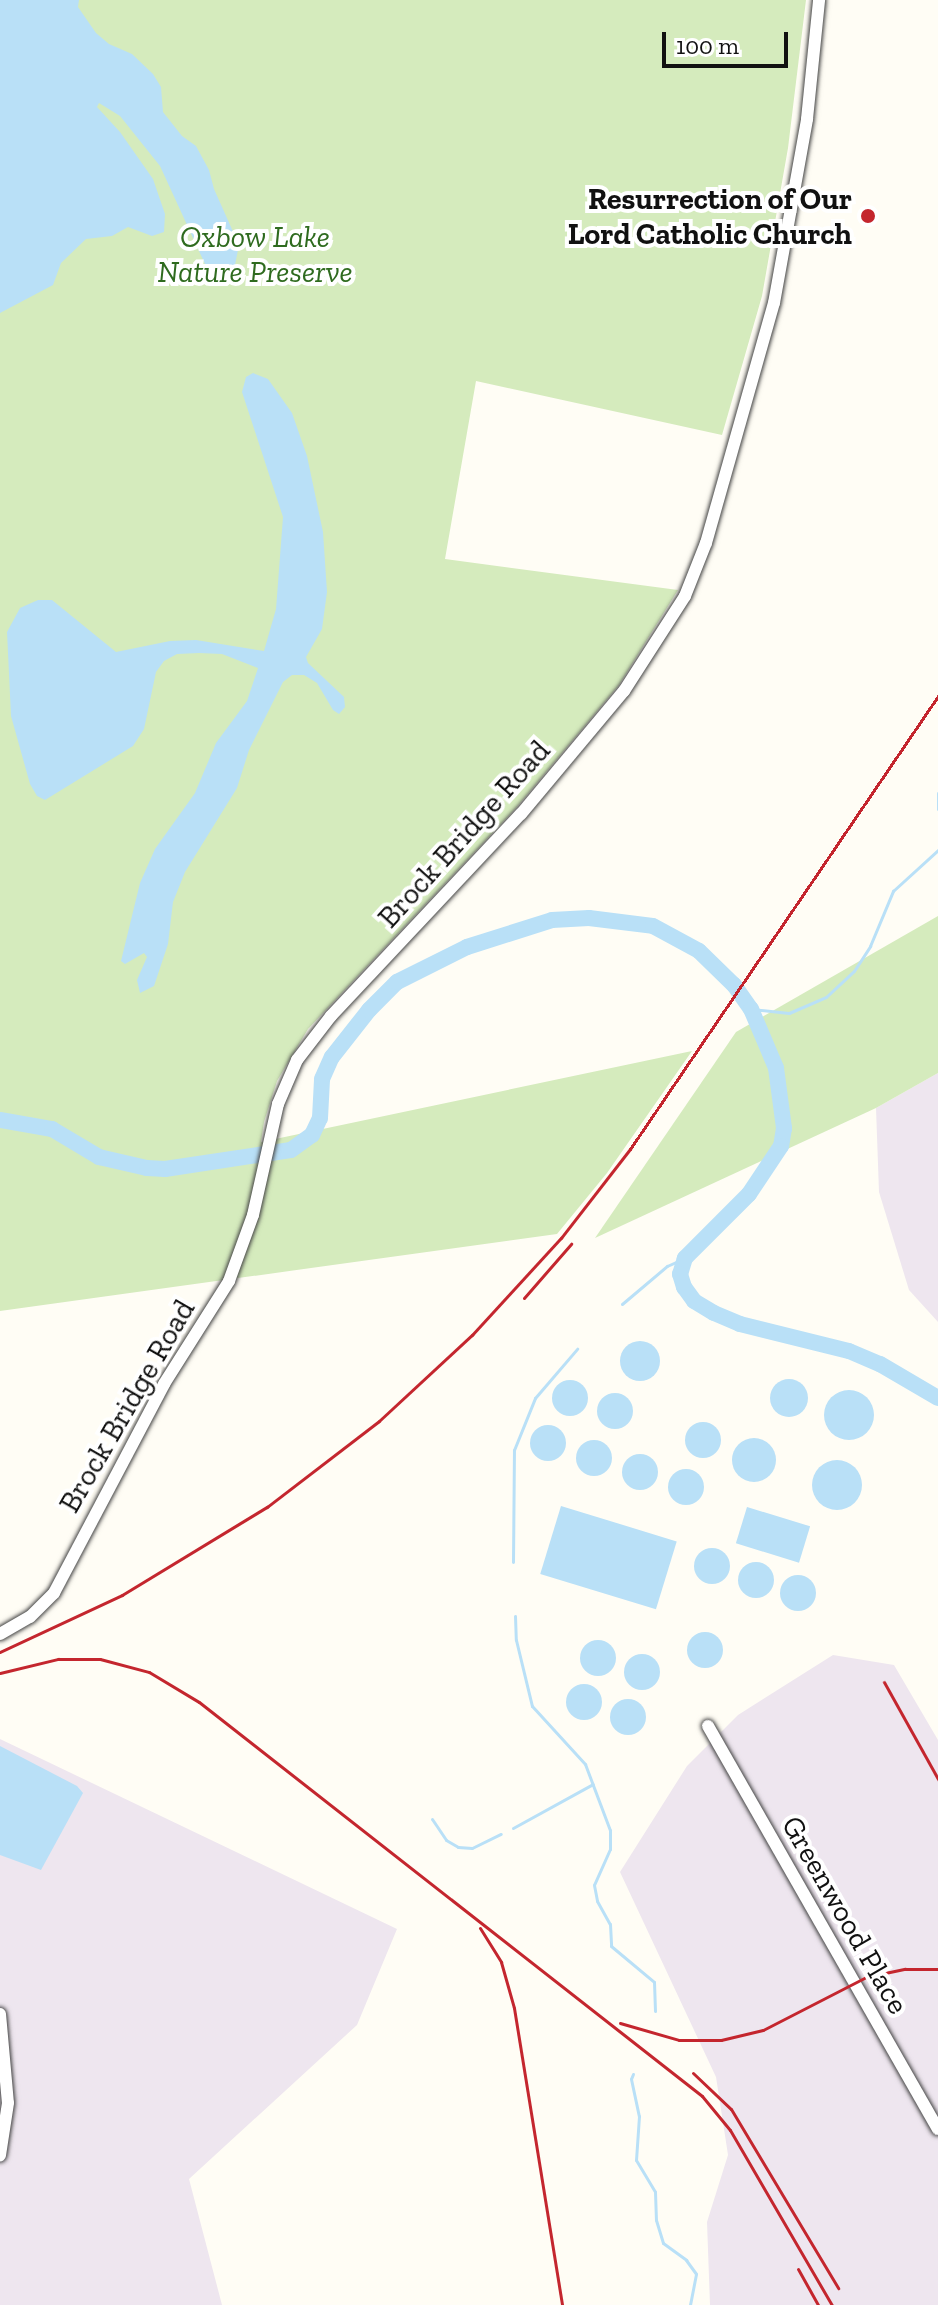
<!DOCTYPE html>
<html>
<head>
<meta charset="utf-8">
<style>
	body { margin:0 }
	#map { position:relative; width:938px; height:2305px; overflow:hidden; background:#fffdf5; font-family:"Zilla Slab",serif }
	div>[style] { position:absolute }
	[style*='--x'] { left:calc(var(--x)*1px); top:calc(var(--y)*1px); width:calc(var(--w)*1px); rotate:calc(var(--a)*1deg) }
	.industrial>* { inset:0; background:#eee6ef }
	.green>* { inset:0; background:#d5ebbd }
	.water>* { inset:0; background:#b9e0f7; transform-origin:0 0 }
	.round { border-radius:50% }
	.stream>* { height:3px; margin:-1.5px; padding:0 1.5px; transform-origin:1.5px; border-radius:1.5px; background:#b9e0f7 }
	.river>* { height:16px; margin:-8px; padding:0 8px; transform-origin:8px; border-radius:8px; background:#b9e0f7 }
	.roads { filter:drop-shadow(0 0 2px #444) drop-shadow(0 0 2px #444) }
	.minor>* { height:12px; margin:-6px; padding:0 6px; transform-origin:6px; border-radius:6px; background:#fff }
	.rail>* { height:3px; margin:-1.5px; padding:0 1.5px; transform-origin:1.5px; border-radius:1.5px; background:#c4262e }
	.dots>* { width:22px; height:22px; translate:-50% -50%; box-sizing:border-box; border:4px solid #fff; border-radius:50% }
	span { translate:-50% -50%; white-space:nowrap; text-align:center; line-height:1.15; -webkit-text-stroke:8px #fff; paint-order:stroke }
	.poi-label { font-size:30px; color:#111; font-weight:700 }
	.right { translate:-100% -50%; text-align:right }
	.park-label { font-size:30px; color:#2f6b1f; font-style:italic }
	.street-label { font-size:30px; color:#111 }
	.scale { position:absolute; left:662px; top:32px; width:126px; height:36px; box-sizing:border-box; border:4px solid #111; border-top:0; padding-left:10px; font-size:24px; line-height:28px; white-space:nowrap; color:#111; -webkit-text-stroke:6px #fff; paint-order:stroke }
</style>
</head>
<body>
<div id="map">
	<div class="industrial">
		<div style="clip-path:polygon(938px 1073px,938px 1322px,909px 1290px,879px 1192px,876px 1108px)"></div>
		<div style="clip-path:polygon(833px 1655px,894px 1665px,938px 1740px,938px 2305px,710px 2305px,707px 2222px,728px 2155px,716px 2077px,620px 1872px,687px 1766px,738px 1715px)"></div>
		<div style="clip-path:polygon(0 1739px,397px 1929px,357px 2025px,189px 2179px,222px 2305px,0 2305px)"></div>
	</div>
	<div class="green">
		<div style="clip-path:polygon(0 0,806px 0,788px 148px,762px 296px,722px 435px,476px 381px,445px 559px,678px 590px,619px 685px,516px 808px,308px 1029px,277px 1081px,264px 1122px,261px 1142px,692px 1051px,607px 1173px,557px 1234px,0 1311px)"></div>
		<div style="clip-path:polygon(938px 916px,938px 1073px,876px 1108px,595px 1238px,736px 1032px)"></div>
	</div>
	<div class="water">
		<div style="clip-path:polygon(0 0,79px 0,78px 7px,96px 33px,109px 44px,132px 54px,153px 74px,161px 87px,163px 112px,182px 136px,196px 146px,209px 170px,214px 189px,239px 245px,234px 270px,225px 275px,214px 273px,205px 264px,160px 166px,120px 116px,99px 103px,97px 107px,120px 132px,153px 179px,165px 214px,164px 232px,152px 236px,128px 227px,112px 236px,86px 239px,61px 263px,53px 285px,0 313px)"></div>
		<div style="clip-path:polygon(253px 373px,268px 379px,292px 413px,307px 456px,323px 532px,327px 592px,322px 629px,306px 657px,308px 663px,344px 697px,345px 707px,339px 714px,333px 710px,317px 683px,304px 675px,292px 675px,283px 682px,249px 750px,237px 788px,185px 872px,173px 902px,168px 944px,154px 986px,140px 993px,137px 980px,147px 957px,144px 953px,125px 964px,121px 961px,140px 883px,155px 849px,195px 793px,216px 743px,247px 701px,258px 668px,222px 654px,199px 653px,177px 654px,164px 661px,156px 672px,144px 729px,133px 746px,45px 800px,37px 796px,30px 784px,11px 716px,7px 632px,20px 608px,38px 600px,52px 600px,116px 652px,170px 641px,196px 640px,264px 651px,276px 609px,283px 517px,242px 392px,246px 377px)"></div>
		<div class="round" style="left:620px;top:1341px;width:40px;height:40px"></div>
		<div class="round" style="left:770px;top:1379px;width:38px;height:38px"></div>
		<div class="round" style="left:552px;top:1380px;width:36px;height:36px"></div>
		<div class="round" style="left:824px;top:1390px;width:50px;height:50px"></div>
		<div class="round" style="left:597px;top:1393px;width:36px;height:36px"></div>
		<div class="round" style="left:685px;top:1422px;width:36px;height:36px"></div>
		<div class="round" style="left:530px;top:1425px;width:36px;height:36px"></div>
		<div class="round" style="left:732px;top:1438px;width:44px;height:44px"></div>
		<div class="round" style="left:576px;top:1440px;width:36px;height:36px"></div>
		<div class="round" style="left:622px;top:1454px;width:36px;height:36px"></div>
		<div class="round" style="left:812px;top:1460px;width:50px;height:50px"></div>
		<div class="round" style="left:668px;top:1469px;width:36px;height:36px"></div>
		<div style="left:561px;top:1506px;width:121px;height:71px;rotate:17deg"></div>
		<div style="left:747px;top:1507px;width:66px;height:38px;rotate:17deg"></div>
		<div class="round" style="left:694px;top:1548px;width:36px;height:36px"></div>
		<div class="round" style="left:738px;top:1562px;width:36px;height:36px"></div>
		<div class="round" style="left:780px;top:1575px;width:36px;height:36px"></div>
		<div class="round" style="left:687px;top:1632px;width:36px;height:36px"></div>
		<div class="round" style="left:580px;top:1640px;width:36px;height:36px"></div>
		<div class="round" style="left:624px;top:1654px;width:36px;height:36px"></div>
		<div class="round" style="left:566px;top:1684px;width:36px;height:36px"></div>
		<div class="round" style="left:610px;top:1699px;width:36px;height:36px"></div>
		<div style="clip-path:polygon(0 1746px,77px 1786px,83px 1793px,41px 1870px,0 1855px)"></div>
	</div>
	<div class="stream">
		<div style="--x:938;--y:793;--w:16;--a:90"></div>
		<div style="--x:751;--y:1009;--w:38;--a:6"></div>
		<div style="--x:789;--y:1013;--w:40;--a:-23.4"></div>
		<div style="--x:826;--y:997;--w:38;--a:-43"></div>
		<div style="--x:854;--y:971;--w:30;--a:-57"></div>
		<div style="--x:870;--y:946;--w:60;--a:-67.3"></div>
		<div style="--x:893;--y:891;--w:61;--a:-42.3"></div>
		<div style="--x:622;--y:1304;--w:59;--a:-40.2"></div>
		<div style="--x:667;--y:1266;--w:20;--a:-24"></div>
		<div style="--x:513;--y:1562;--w:112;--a:-89.5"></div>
		<div style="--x:514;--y:1450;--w:56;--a:-68"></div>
		<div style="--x:535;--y:1398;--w:65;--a:-49.4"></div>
		<div style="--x:515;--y:1616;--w:24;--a:88"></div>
		<div style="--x:516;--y:1640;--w:68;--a:76.4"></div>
		<div style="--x:532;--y:1706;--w:79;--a:47.6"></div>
		<div style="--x:585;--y:1764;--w:71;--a:69.3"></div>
		<div style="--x:610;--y:1830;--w:19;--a:90"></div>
		<div style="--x:610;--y:1849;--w:39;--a:114"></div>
		<div style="--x:594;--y:1885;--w:16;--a:79"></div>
		<div style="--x:597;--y:1901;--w:26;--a:61"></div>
		<div style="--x:610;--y:1924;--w:22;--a:87"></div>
		<div style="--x:611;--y:1946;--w:56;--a:39.9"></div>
		<div style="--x:654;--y:1982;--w:29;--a:88"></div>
		<div style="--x:432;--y:1819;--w:25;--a:56"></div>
		<div style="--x:446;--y:1840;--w:14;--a:30"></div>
		<div style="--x:458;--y:1847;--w:14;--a:4"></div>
		<div style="--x:472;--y:1848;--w:32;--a:-26"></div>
		<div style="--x:513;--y:1828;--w:91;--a:-28.8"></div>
		<div style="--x:633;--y:2074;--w:5;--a:112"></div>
		<div style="--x:631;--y:2079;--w:38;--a:78"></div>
		<div style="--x:639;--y:2116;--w:44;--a:93.9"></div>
		<div style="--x:636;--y:2160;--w:37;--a:59"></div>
		<div style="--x:655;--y:2192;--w:28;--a:88"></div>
		<div style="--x:656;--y:2220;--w:24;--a:73"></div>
		<div style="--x:663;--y:2243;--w:29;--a:36"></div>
		<div style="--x:686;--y:2260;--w:17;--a:54"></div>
		<div style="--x:696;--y:2274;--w:32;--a:101"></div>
	</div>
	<div class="river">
		<div style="--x:0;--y:1120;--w:53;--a:9.8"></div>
		<div style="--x:52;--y:1129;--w:55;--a:30.8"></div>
		<div style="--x:99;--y:1157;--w:49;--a:12.9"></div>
		<div style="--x:147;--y:1168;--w:18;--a:3"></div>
		<div style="--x:165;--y:1169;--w:127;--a:-8.6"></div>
		<div style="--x:291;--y:1150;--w:26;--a:-36"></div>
		<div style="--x:312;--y:1135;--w:19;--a:-65"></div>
		<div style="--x:320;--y:1118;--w:39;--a:-87"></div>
		<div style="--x:322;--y:1079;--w:24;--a:-66"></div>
		<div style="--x:332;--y:1057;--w:60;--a:-51.8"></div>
		<div style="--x:369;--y:1010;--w:40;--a:-45"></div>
		<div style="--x:397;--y:982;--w:78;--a:-26.6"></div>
		<div style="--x:467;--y:947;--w:89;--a:-17.6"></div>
		<div style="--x:552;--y:920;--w:37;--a:-3"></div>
		<div style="--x:589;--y:918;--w:64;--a:7.1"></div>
		<div style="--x:653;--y:926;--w:52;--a:28.5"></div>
		<div style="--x:699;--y:951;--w:49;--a:44.2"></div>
		<div style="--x:734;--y:985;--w:29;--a:55"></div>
		<div style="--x:751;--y:1009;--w:64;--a:67"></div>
		<div style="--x:776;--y:1068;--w:61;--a:82.4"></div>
		<div style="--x:784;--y:1128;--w:18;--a:99"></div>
		<div style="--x:781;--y:1146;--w:58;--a:123.7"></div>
		<div style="--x:749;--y:1194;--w:91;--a:135"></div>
		<div style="--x:685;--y:1258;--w:17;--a:107"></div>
		<div style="--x:680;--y:1274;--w:14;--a:73"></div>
		<div style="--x:684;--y:1287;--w:17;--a:54"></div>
		<div style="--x:694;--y:1301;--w:23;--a:31"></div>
		<div style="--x:714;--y:1313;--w:28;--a:23"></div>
		<div style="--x:740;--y:1324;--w:112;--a:13.9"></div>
		<div style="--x:849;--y:1351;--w:34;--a:23"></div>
		<div style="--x:880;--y:1364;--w:67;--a:30.4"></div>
	</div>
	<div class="roads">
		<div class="minor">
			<div style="--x:0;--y:1634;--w:34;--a:-30"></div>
			<div style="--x:30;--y:1617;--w:34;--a:-45"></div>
			<div style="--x:54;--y:1593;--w:236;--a:-62.2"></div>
			<div style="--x:164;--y:1384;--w:122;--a:-57.7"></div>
			<div style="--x:229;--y:1281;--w:70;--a:-70"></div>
			<div style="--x:253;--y:1215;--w:114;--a:-77.3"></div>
			<div style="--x:278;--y:1104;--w:48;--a:-66.6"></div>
			<div style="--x:297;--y:1060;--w:56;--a:-52.3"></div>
			<div style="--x:331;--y:1016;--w:277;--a:-46.8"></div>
			<div style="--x:521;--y:814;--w:160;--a:-50.1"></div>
			<div style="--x:624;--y:691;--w:113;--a:-57.3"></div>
			<div style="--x:685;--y:596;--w:57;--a:-68.4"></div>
			<div style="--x:706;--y:543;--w:249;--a:-74.2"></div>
			<div style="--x:774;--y:303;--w:187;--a:-79.8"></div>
			<div style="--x:807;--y:119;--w:120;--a:-84.2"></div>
			<div style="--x:708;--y:1726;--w:464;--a:60.3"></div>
			<div style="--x:0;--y:2014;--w:89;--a:84.9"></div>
			<div style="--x:8;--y:2103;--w:53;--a:98.7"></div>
		</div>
	</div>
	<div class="rail">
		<div style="--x:524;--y:1298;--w:72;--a:-49"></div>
		<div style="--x:0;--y:1652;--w:135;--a:-25"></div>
		<div style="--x:122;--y:1595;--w:170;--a:-31.3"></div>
		<div style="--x:267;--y:1507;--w:141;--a:-37.5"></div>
		<div style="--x:379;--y:1421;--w:127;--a:-42.8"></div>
		<div style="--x:472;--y:1335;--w:132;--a:-47.5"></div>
		<div style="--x:561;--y:1238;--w:113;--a:-52.2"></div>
		<div style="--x:630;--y:1149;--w:548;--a:-55.79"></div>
		<div style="--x:0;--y:1673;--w:60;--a:-13.6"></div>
		<div style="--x:58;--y:1659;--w:42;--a:0"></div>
		<div style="--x:100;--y:1659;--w:51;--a:14.9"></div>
		<div style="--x:149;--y:1672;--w:58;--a:31"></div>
		<div style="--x:199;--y:1702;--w:639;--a:38.07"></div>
		<div style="--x:702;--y:2096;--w:44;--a:50.5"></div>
		<div style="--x:730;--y:2130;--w:203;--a:59.8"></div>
		<div style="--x:884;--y:1682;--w:111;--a:60.9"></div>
		<div style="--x:480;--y:1928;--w:40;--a:58"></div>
		<div style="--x:501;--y:1962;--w:48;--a:74.2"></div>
		<div style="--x:514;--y:2008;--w:301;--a:80.8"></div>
		<div style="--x:620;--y:2023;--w:61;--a:16.1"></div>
		<div style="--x:679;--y:2040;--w:42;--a:0"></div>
		<div style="--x:721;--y:2040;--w:43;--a:-13.4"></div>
		<div style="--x:763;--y:2030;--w:116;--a:-27.2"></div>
		<div style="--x:866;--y:1977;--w:40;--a:-12"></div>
		<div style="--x:905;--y:1969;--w:33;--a:0"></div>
		<div style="--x:693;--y:2073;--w:52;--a:43.5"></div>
		<div style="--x:731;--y:2109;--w:209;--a:59.1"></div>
		<div style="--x:798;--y:2269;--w:41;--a:60.9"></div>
	</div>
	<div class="dots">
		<div style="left:868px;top:216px;background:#c4262e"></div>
	</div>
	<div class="poi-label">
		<span class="right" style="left:852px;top:216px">Resurrection of Our<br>Lord Catholic Church</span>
	</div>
	<div class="park-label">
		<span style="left:255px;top:254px">Oxbow Lake<br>Nature Preserve</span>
	</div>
	<div class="street-label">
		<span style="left:464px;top:834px;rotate:-48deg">Brock Bridge Road</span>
		<span style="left:127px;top:1406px;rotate:-60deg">Brock Bridge Road</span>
		<span style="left:845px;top:1915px;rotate:60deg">Greenwood Place</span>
	</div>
	<div class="scale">100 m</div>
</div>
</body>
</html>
